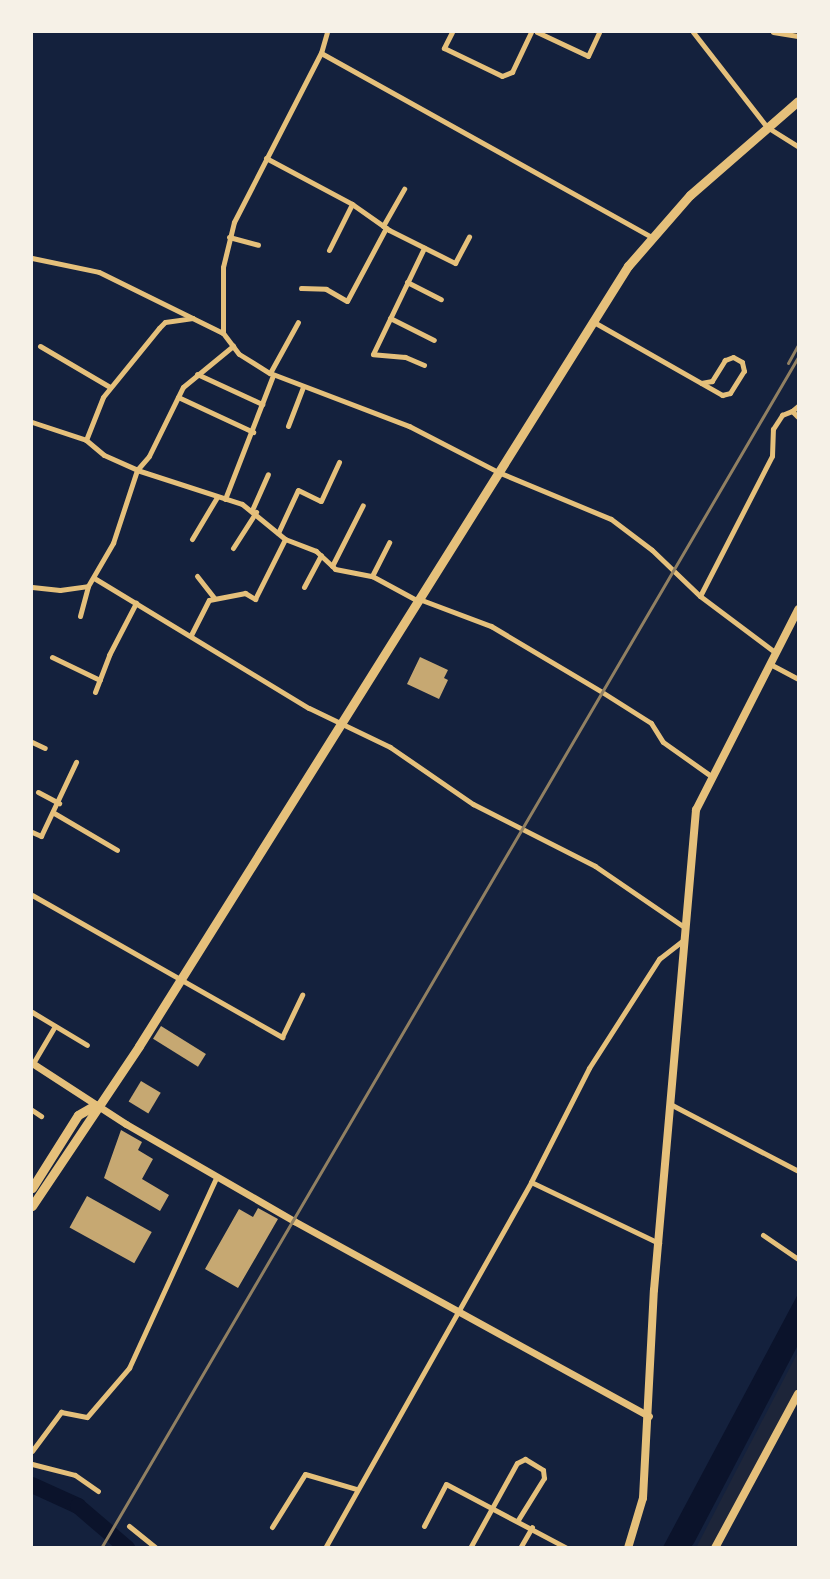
<!DOCTYPE html>
<html>
<head>
<meta charset="utf-8">
<style>
	body { margin:0 }
	#map { position:relative; width:830px; height:1579px; overflow:hidden; background:#14213d; font-family:"Exo 2",sans-serif }
	div>[style] { position:absolute }
	[style*='--x'] { left:calc(var(--x)*1px); top:calc(var(--y)*1px); width:calc(var(--w)*1px); rotate:calc(var(--a)*1deg) }
	.green>* { inset:0; background:#1d2539 }
	.water>* { inset:0; background:#0b132b }
	.river>* { height:16px; margin:-8px; padding:0 8px; transform-origin:8px; border-radius:8px; background:#0b132b }
	.building>* { inset:0; background:#c6a872; transform-origin:0 0 }
	.minor>* { height:5px; margin:-2.5px; padding:0 2.5px; transform-origin:2.5px; border-radius:2.5px; background:#e5c07b }
	.tertiary>* { height:7px; margin:-3.5px; padding:0 3.5px; transform-origin:3.5px; border-radius:3.5px; background:#e5c07b }
	.secondary>* { height:8px; margin:-4px; padding:0 4px; transform-origin:4px; border-radius:4px; background:#e5c07b }
	.trunk>* { height:9px; margin:-4.5px; padding:0 4.5px; transform-origin:4.5px; border-radius:4.5px; background:#e5c07b }
	.rail>* { height:3px; margin:-1.5px; padding:0 1.5px; transform-origin:1.5px; border-radius:1.5px; background:#918062 }
	span { translate:-50% -50%; white-space:nowrap; text-align:center; line-height:1.15; -webkit-text-stroke:5px #f6f1e7; paint-order:stroke }
	.frame { position:absolute; inset:0; border:33px solid #f6f1e7; pointer-events:none }
</style>
</head>
<body>
<div id="map">
	<div class="green">
		<div style="clip-path:polygon(798px 1352px,798px 1388px,712px 1547px,696px 1548px)"></div>
	</div>
	<div class="water">
		<div style="clip-path:polygon(798px 1294px,798px 1345px,694px 1543px,691px 1547px,663px 1547px)"></div>
	</div>
	<div class="river">
		<div style="--x:32;--y:1485;--w:51;--a:24.5"></div>
		<div style="--x:78;--y:1506;--w:65;--a:40.6"></div>
	</div>
	<div class="building">
		<div style="clip-path:polygon(420px 657px,448px 670px,444px 678px,448px 680px,439px 699px,407px 684px)"></div>
		<div style="left:161px;top:1026px;width:53px;height:15px;rotate:32deg"></div>
		<div style="left:141px;top:1081px;width:23px;height:24px;rotate:31deg"></div>
		<div style="clip-path:polygon(121px 1130px,142px 1142px,138px 1150px,153px 1159px,142px 1179px,169px 1195px,160px 1211px,104px 1178px)"></div>
		<div style="left:87px;top:1196px;width:74px;height:36px;rotate:29deg"></div>
		<div style="clip-path:polygon(258px 1208px,278px 1219px,238px 1288px,205px 1269px,239px 1209px,253px 1217px)"></div>
	</div>
	<div class="minor">
		<div style="--x:452;--y:32;--w:18;--a:117"></div>
		<div style="--x:444;--y:48;--w:64;--a:25.8"></div>
		<div style="--x:502;--y:76;--w:11;--a:-22"></div>
		<div style="--x:512;--y:72;--w:44;--a:-64.6"></div>
		<div style="--x:537;--y:32;--w:56;--a:25.2"></div>
		<div style="--x:588;--y:56;--w:26;--a:-65"></div>
		<div style="--x:693;--y:32;--w:120;--a:52.1"></div>
		<div style="--x:767;--y:127;--w:36;--a:32"></div>
		<div style="--x:773;--y:32;--w:25;--a:9"></div>
		<div style="--x:321;--y:53;--w:378;--a:29.1"></div>
		<div style="--x:266;--y:158;--w:98;--a:28.1"></div>
		<div style="--x:352;--y:204;--w:45;--a:35.1"></div>
		<div style="--x:389;--y:230;--w:74;--a:26.6"></div>
		<div style="--x:455;--y:263;--w:30;--a:-62"></div>
		<div style="--x:383;--y:226;--w:43;--a:-60.4"></div>
		<div style="--x:229;--y:237;--w:30;--a:15"></div>
		<div style="--x:329;--y:250;--w:51;--a:-63.4"></div>
		<div style="--x:32;--y:258;--w:68;--a:11.8"></div>
		<div style="--x:99;--y:272;--w:138;--a:26.2"></div>
		<div style="--x:223;--y:333;--w:26;--a:53"></div>
		<div style="--x:239;--y:354;--w:36;--a:32"></div>
		<div style="--x:270;--y:373;--w:149;--a:20.9"></div>
		<div style="--x:409;--y:426;--w:100;--a:27.3"></div>
		<div style="--x:498;--y:472;--w:122;--a:22.6"></div>
		<div style="--x:611;--y:519;--w:51;--a:37.1"></div>
		<div style="--x:652;--y:550;--w:66;--a:43.8"></div>
		<div style="--x:700;--y:596;--w:95;--a:36.9"></div>
		<div style="--x:407;--y:282;--w:38;--a:27"></div>
		<div style="--x:301;--y:288;--w:25;--a:2"></div>
		<div style="--x:326;--y:289;--w:24;--a:30"></div>
		<div style="--x:347;--y:301;--w:83;--a:-61.9"></div>
		<div style="--x:390;--y:318;--w:49;--a:26.6"></div>
		<div style="--x:592;--y:321;--w:150;--a:29.6"></div>
		<div style="--x:722;--y:395;--w:8;--a:-14"></div>
		<div style="--x:730;--y:393;--w:26;--a:-58"></div>
		<div style="--x:744;--y:371;--w:9;--a:-103"></div>
		<div style="--x:742;--y:362;--w:10;--a:-151"></div>
		<div style="--x:733;--y:357;--w:9;--a:159"></div>
		<div style="--x:725;--y:360;--w:25;--a:122"></div>
		<div style="--x:712;--y:381;--w:11;--a:170"></div>
		<div style="--x:223;--y:333;--w:66;--a:-90"></div>
		<div style="--x:223;--y:267;--w:46;--a:-76.3"></div>
		<div style="--x:234;--y:222;--w:190;--a:-62.8"></div>
		<div style="--x:321;--y:53;--w:22;--a:-74"></div>
		<div style="--x:40;--y:346;--w:81;--a:30.4"></div>
		<div style="--x:424;--y:365;--w:21;--a:-157"></div>
		<div style="--x:405;--y:357;--w:32;--a:-175"></div>
		<div style="--x:373;--y:354;--w:118;--a:-64.3"></div>
		<div style="--x:270;--y:373;--w:58;--a:-61.2"></div>
		<div style="--x:197;--y:374;--w:72;--a:24.8"></div>
		<div style="--x:178;--y:397;--w:83;--a:25"></div>
		<div style="--x:798;--y:406;--w:8;--a:140"></div>
		<div style="--x:792;--y:411;--w:8;--a:45"></div>
		<div style="--x:32;--y:422;--w:57;--a:18.4"></div>
		<div style="--x:86;--y:440;--w:23;--a:40"></div>
		<div style="--x:104;--y:455;--w:36;--a:24"></div>
		<div style="--x:137;--y:470;--w:110;--a:17.9"></div>
		<div style="--x:242;--y:504;--w:55;--a:39.1"></div>
		<div style="--x:285;--y:539;--w:33;--a:21"></div>
		<div style="--x:316;--y:551;--w:26;--a:43"></div>
		<div style="--x:335;--y:569;--w:38;--a:11"></div>
		<div style="--x:372;--y:576;--w:52;--a:28.5"></div>
		<div style="--x:288;--y:426;--w:42;--a:-69"></div>
		<div style="--x:86;--y:440;--w:46;--a:-68.4"></div>
		<div style="--x:103;--y:397;--w:89;--a:-50.9"></div>
		<div style="--x:159;--y:328;--w:8;--a:-45"></div>
		<div style="--x:165;--y:322;--w:28;--a:-8"></div>
		<div style="--x:225;--y:499;--w:133;--a:-68.8"></div>
		<div style="--x:252;--y:510;--w:39;--a:-66"></div>
		<div style="--x:278;--y:533;--w:47;--a:-65.1"></div>
		<div style="--x:298;--y:490;--w:25;--a:26"></div>
		<div style="--x:321;--y:501;--w:43;--a:-65.2"></div>
		<div style="--x:192;--y:539;--w:49;--a:-59.2"></div>
		<div style="--x:233;--y:548;--w:43;--a:-57.4"></div>
		<div style="--x:332;--y:566;--w:68;--a:-63.1"></div>
		<div style="--x:197;--y:576;--w:28;--a:52"></div>
		<div style="--x:372;--y:576;--w:38;--a:-63"></div>
		<div style="--x:94;--y:578;--w:251;--a:31.2"></div>
		<div style="--x:309;--y:708;--w:90;--a:25.7"></div>
		<div style="--x:390;--y:747;--w:101;--a:34.5"></div>
		<div style="--x:473;--y:804;--w:137;--a:26.9"></div>
		<div style="--x:595;--y:866;--w:108;--a:34.4"></div>
		<div style="--x:32;--y:587;--w:28;--a:6"></div>
		<div style="--x:60;--y:590;--w:28;--a:-8"></div>
		<div style="--x:88;--y:586;--w:50;--a:-59.8"></div>
		<div style="--x:113;--y:543;--w:77;--a:-71.8"></div>
		<div style="--x:137;--y:470;--w:18;--a:-49"></div>
		<div style="--x:149;--y:456;--w:77;--a:-63.8"></div>
		<div style="--x:183;--y:387;--w:65;--a:-39.4"></div>
		<div style="--x:304;--y:587;--w:36;--a:-62"></div>
		<div style="--x:700;--y:596;--w:157;--a:-62.8"></div>
		<div style="--x:772;--y:456;--w:27;--a:-88"></div>
		<div style="--x:773;--y:429;--w:17;--a:-57"></div>
		<div style="--x:782;--y:415;--w:11;--a:-22"></div>
		<div style="--x:419;--y:599;--w:77;--a:20.6"></div>
		<div style="--x:491;--y:626;--w:129;--a:30.7"></div>
		<div style="--x:602;--y:692;--w:58;--a:32.3"></div>
		<div style="--x:651;--y:723;--w:22;--a:58"></div>
		<div style="--x:663;--y:742;--w:59;--a:35.3"></div>
		<div style="--x:80;--y:616;--w:31;--a:-75"></div>
		<div style="--x:191;--y:635;--w:39;--a:-63"></div>
		<div style="--x:209;--y:600;--w:37;--a:-11"></div>
		<div style="--x:245;--y:593;--w:12;--a:31"></div>
		<div style="--x:255;--y:599;--w:67;--a:-63.4"></div>
		<div style="--x:52;--y:657;--w:53;--a:25.6"></div>
		<div style="--x:770;--y:664;--w:32;--a:28"></div>
		<div style="--x:95;--y:692;--w:40;--a:-69"></div>
		<div style="--x:109;--y:655;--w:59;--a:-62.6"></div>
		<div style="--x:32;--y:742;--w:14;--a:25"></div>
		<div style="--x:38;--y:792;--w:24;--a:28"></div>
		<div style="--x:54;--y:813;--w:73;--a:30.4"></div>
		<div style="--x:32;--y:832;--w:10;--a:24"></div>
		<div style="--x:41;--y:836;--w:82;--a:-64.7"></div>
		<div style="--x:32;--y:895;--w:288;--a:29.6"></div>
		<div style="--x:282;--y:1037;--w:47;--a:-64.5"></div>
		<div style="--x:32;--y:1012;--w:64;--a:31"></div>
		<div style="--x:32;--y:1065;--w:45;--a:-59.5"></div>
		<div style="--x:672;--y:1105;--w:142;--a:27.6"></div>
		<div style="--x:32;--y:1110;--w:11;--a:34"></div>
		<div style="--x:531;--y:1182;--w:142;--a:25.5"></div>
		<div style="--x:763;--y:1235;--w:42;--a:34.4"></div>
		<div style="--x:32;--y:1451;--w:49;--a:-53.4"></div>
		<div style="--x:61;--y:1412;--w:26;--a:11"></div>
		<div style="--x:87;--y:1417;--w:65;--a:-49.4"></div>
		<div style="--x:129;--y:1368;--w:211;--a:-65.4"></div>
		<div style="--x:32;--y:1464;--w:44;--a:14.3"></div>
		<div style="--x:75;--y:1475;--w:28;--a:35"></div>
		<div style="--x:129;--y:1526;--w:35;--a:39"></div>
		<div style="--x:424;--y:1526;--w:47;--a:-62.4"></div>
		<div style="--x:446;--y:1484;--w:137;--a:27.9"></div>
		<div style="--x:272;--y:1527;--w:62;--a:-58.1"></div>
		<div style="--x:305;--y:1474;--w:53;--a:16.4"></div>
		<div style="--x:325;--y:1548;--w:420;--a:-60.6"></div>
		<div style="--x:531;--y:1182;--w:128;--a:-63"></div>
		<div style="--x:589;--y:1068;--w:130;--a:-57.3"></div>
		<div style="--x:659;--y:959;--w:31;--a:-38"></div>
		<div style="--x:470;--y:1548;--w:97;--a:-61.1"></div>
		<div style="--x:517;--y:1463;--w:9;--a:-27"></div>
		<div style="--x:525;--y:1459;--w:21;--a:31"></div>
		<div style="--x:543;--y:1470;--w:8;--a:83"></div>
		<div style="--x:544;--y:1478;--w:49;--a:121.8"></div>
		<div style="--x:520;--y:1548;--w:24;--a:-60"></div>
	</div>
	<div class="tertiary">
		<div style="--x:32;--y:1063;--w:112;--a:33"></div>
		<div style="--x:126;--y:1124;--w:194;--a:30"></div>
		<div style="--x:294;--y:1221;--w:405;--a:28.8"></div>
	</div>
	<div class="secondary">
		<div style="--x:628;--y:1548;--w:52;--a:-73.3"></div>
		<div style="--x:643;--y:1498;--w:208;--a:-87"></div>
		<div style="--x:654;--y:1290;--w:482;--a:-85"></div>
		<div style="--x:696;--y:810;--w:225;--a:-63"></div>
		<div style="--x:715;--y:1548;--w:175;--a:-61.7"></div>
	</div>
	<div class="trunk">
		<div style="--x:32;--y:1188;--w:86;--a:-57.8"></div>
		<div style="--x:78;--y:1115;--w:20;--a:-30"></div>
		<div style="--x:32;--y:1206;--w:192;--a:-56.2"></div>
		<div style="--x:139;--y:1046;--w:921;--a:-57.92"></div>
		<div style="--x:628;--y:266;--w:94;--a:-48.9"></div>
		<div style="--x:690;--y:195;--w:143;--a:-41"></div>
	</div>
	<div class="rail">
		<div style="--x:788;--y:363;--w:21;--a:-61"></div>
		<div style="--x:101;--y:1548;--w:1380;--a:-59.66"></div>
	</div>
	<div class="frame"></div>
</div>
</body>
</html>
